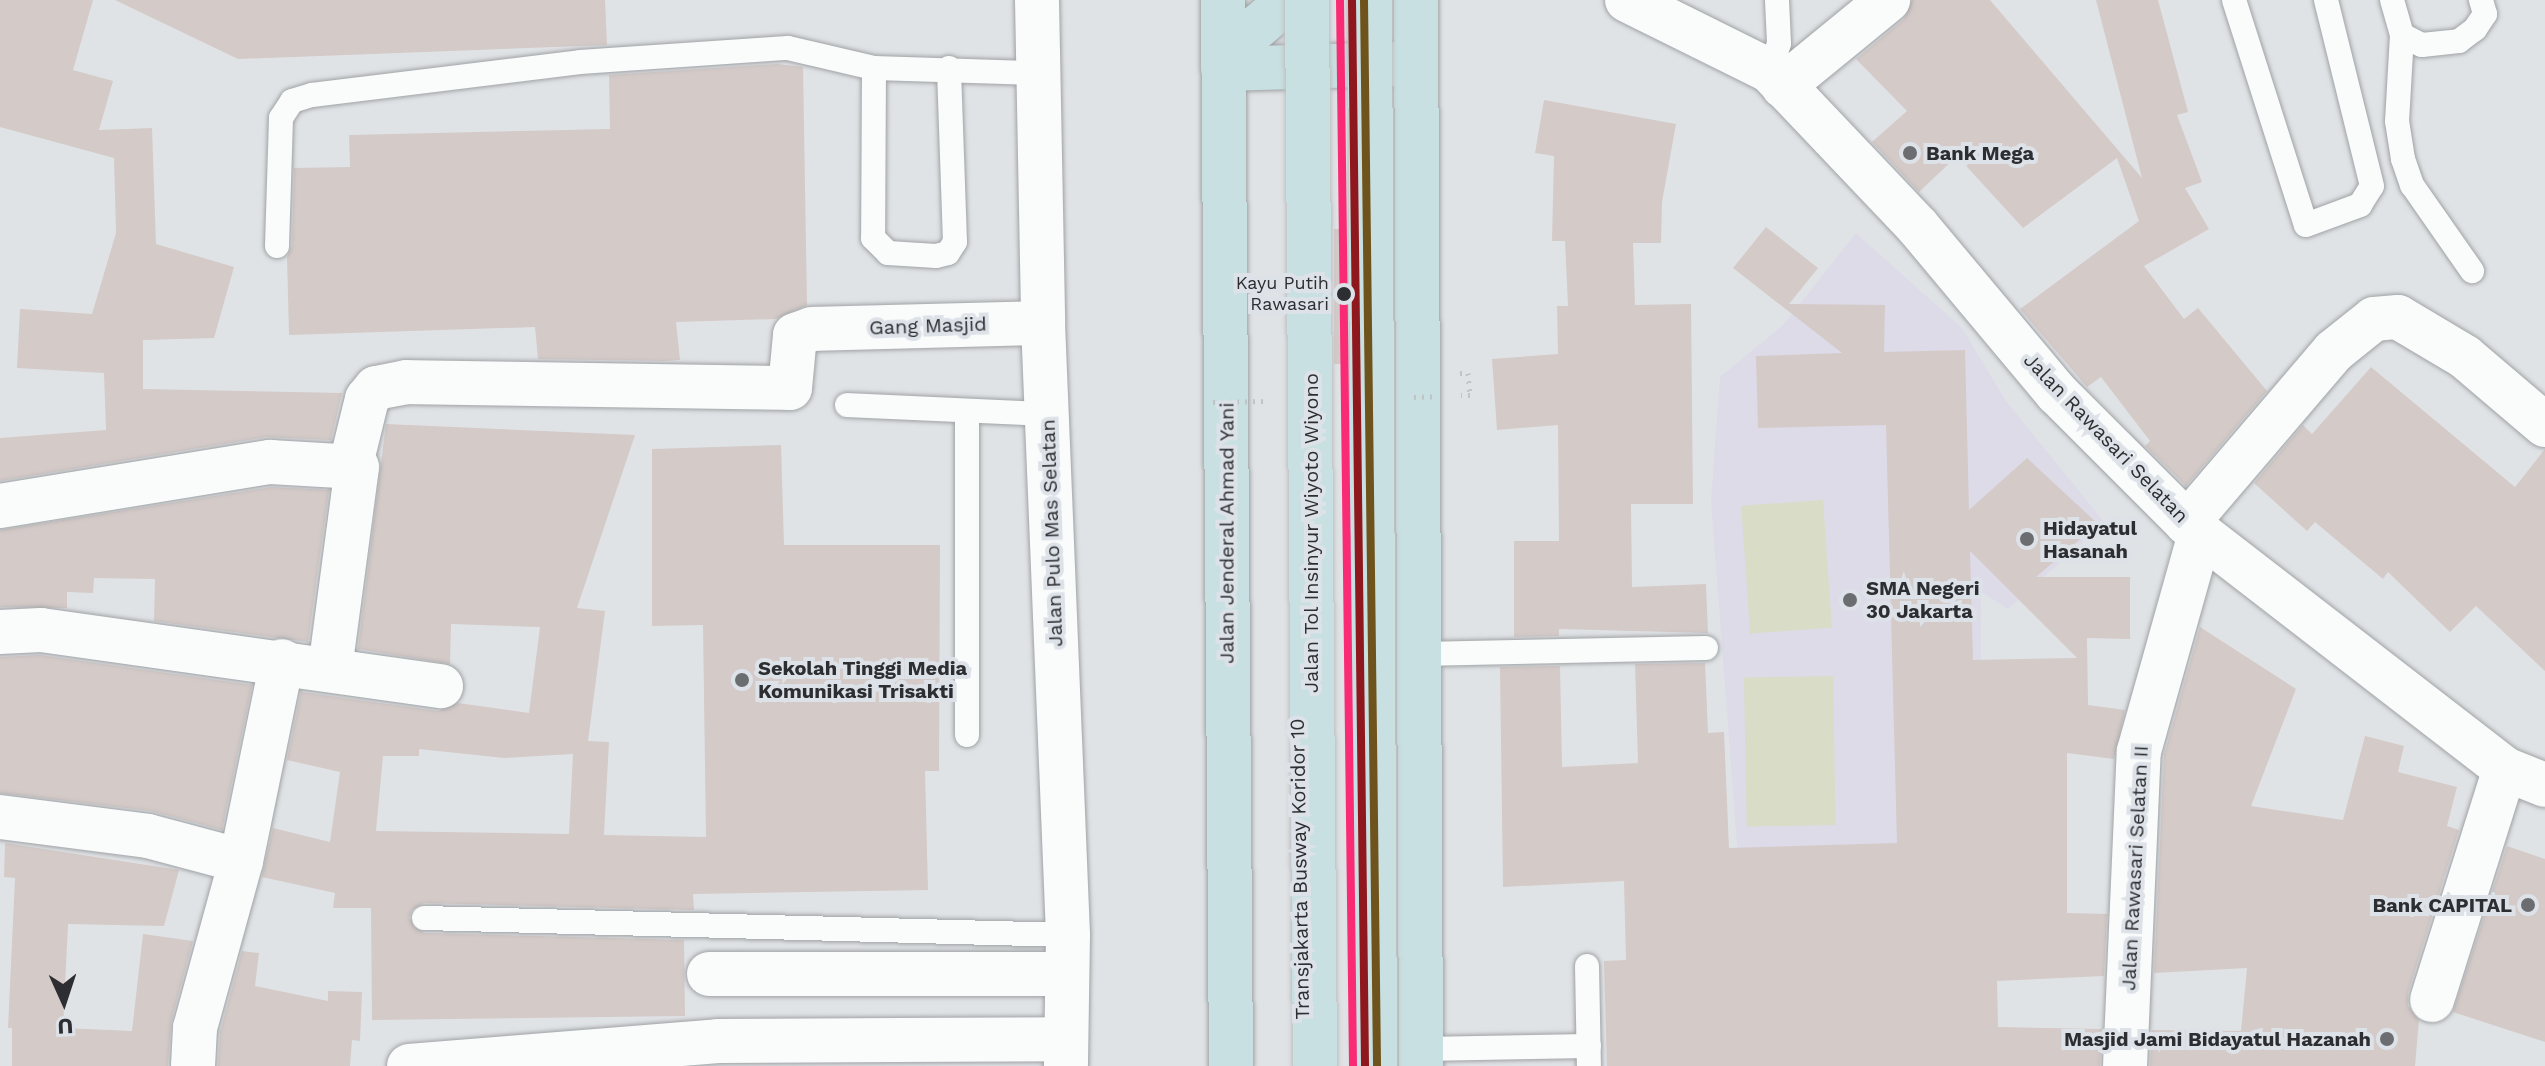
<!DOCTYPE html>
<html>
<head>
<meta charset="utf-8">
<style>
	body { margin:0 }
	#map { position:relative; width:2545px; height:1066px; overflow:hidden; background:#e0e3e6; font-family:"Work Sans",sans-serif }
	div>[style] { position:absolute }
	[style*='--x'] { left:calc(var(--x)*1px); top:calc(var(--y)*1px); width:calc(var(--w)*1px); rotate:calc(var(--a)*1deg) }
	.education>* { inset:0; background:#dddbe8 }
	.green>* { inset:0; background:#d9dcc6; transform-origin:0 0 }
	.building>* { inset:0; background:#d4cac8; transform-origin:0 0 }
	.path>* { height:5px; margin-top:-2.5px; transform-origin:0; background:repeating-linear-gradient(90deg,#c2c3c4 0 2px,transparent 0 8px) }
	.roads { filter:drop-shadow(0 0 2px #a0a3a5) drop-shadow(0 0 2px #a0a3a5) }
	.lane>* { height:24px; margin:-12px; padding:0 12px; transform-origin:12px; border-radius:12px; background:#fafbfb }
	.street>* { height:44px; margin:-22px; padding:0 22px; transform-origin:22px; border-radius:22px; background:#fafbfb }
	.secondary>* { height:44px; margin:-22px; padding:0 22px; transform-origin:22px; border-radius:22px; background:#fafbfb }
	.highway>* { height:44px; margin:-22px; padding:0 22px; transform-origin:22px; border-radius:22px; background:#c8e0e2 }
	.path-bridge>* { height:5px; margin-top:-2.5px; transform-origin:0; background:repeating-linear-gradient(90deg,#c2c3c4 0 2px,transparent 0 8px) }
	.bridges { filter:drop-shadow(0 0 2px #bebfc1) drop-shadow(0 0 2px #bebfc1) }
	.highway-bridge>* { height:44px; margin:-22px; padding:0 22px; transform-origin:22px; border-radius:22px; background:#c8e0e2 }
	.bus-1>* { height:8px; margin:-4px; padding:0 4px; transform-origin:4px; border-radius:4px; background:#8e181e }
	.bus-2>* { height:8px; margin:-4px; padding:0 4px; transform-origin:4px; border-radius:4px; background:#fa2b75 }
	.bus-3>* { height:8px; margin:-4px; padding:0 4px; transform-origin:4px; border-radius:4px; background:#6e531c }
	.dots>* { width:22px; height:22px; translate:-50% -50%; box-sizing:border-box; border:4px solid #dde2e9; border-radius:50% }
	span { translate:-50% -50%; white-space:nowrap; text-align:center; line-height:1.15; -webkit-text-stroke:8px #dde2e9; paint-order:stroke }
	.bus-label { font-size:18px; color:#2d2e31 }
	.right { translate:-100% -50%; text-align:right }
	.poi-label { font-size:20px; color:#2d2e31; font-weight:700 }
	.left { translate:0 -50%; text-align:left }
	.street-label { font-size:20px; color:#2d2e31 }
	.north { position:absolute; left:24px; top:962px; width:80px; height:80px; -webkit-text-stroke:6px #dde2e9; paint-order:stroke; rotate:177deg; font-size:22px; font-weight:700; line-height:32px; text-align:center; color:#2d2e31 }
	.north::after { content:''; display:block; margin:auto; width:28px; height:36px; background:#2d2e31; clip-path:polygon(50% 0,100% 100%,50% 72%,0 100%) }
</style>
</head>
<body>
<div id="map">
	<div class="education">
		<div style="clip-path:polygon(1856px 233px,1962px 328px,2006px 401px,2105px 523px,2008px 609px,1981px 592px,1981px 924px,1745px 951px,1711px 501px,1720px 377px,1783px 325px)"></div>
	</div>
	<div class="green">
		<div style="left:1823px;top:500px;width:128px;height:82px;rotate:86deg"></div>
		<div style="left:1833px;top:676px;width:149px;height:89px;rotate:89deg"></div>
	</div>
	<div class="building">
		<div style="clip-path:polygon(0 0,93px 0,73px 70px,113px 81px,99px 130px,152px 128px,156px 244px,234px 267px,214px 338px,143px 340px,143px 389px,342px 393px,331px 440px,266px 437px,0 481px,0 438px,106px 430px,104px 373px,17px 368px,20px 309px,92px 314px,116px 233px,114px 158px,0 127px)"></div>
		<div style="clip-path:polygon(115px 0,605px 0,607px 45px,238px 59px)"></div>
		<div style="clip-path:polygon(1912px 0,1990px 0,2142px 178px,2096px 0,2158px 0,2188px 112px,2177px 115px,2202px 182px,2185px 188px,2209px 229px,2144px 266px,2184px 319px,2198px 308px,2267px 391px,2186px 486px,2145px 446px,2150px 441px,2101px 377px,2087px 387px,2020px 309px,2139px 221px,2117px 158px,2023px 228px,1957px 156px,1919px 192px,1872px 142px,1907px 111px,1856px 59px,1904px 19px)"></div>
		<div style="clip-path:polygon(777px 64px,803px 67px,807px 305px,776px 319px,676px 322px,680px 360px,664px 361px,538px 359px,535px 327px,289px 335px,287px 257px,292px 246px,294px 168px,350px 167px,349px 135px,610px 129px,609px 75px)"></div>
		<div style="clip-path:polygon(1544px 100px,1676px 124px,1662px 202px,1661px 243px,1633px 243px,1635px 305px,1691px 304px,1693px 504px,1631px 504px,1632px 587px,1706px 584px,1708px 633px,1559px 629px,1559px 636px,1514px 637px,1514px 541px,1559px 541px,1558px 425px,1497px 430px,1492px 359px,1558px 354px,1557px 306px,1568px 306px,1565px 241px,1552px 241px,1554px 156px,1535px 153px)"></div>
		<div style="clip-path:polygon(evenodd,1766px 227px,1818px 268px,1789px 304px,1885px 305px,1884px 352px,1965px 350px,1969px 510px,2027px 458px,2098px 524px,2036px 577px,2130px 577px,2130px 639px,2087px 638px,2088px 705px,2125px 710px,2114px 759px,2067px 753px,2067px 913px,2107px 914px,2104px 976px,1997px 981px,1998px 1027px,2102px 1029px,2100px 1066px,1607px 1066px,1604px 961px,1626px 960px,1624px 881px,1503px 887px,1500px 667px,1560px 666px,1562px 767px,1638px 763px,1635px 664px,1705px 663px,1708px 733px,1724px 732px,1729px 848px,1897px 843px,1886px 425px,1758px 428px,1756px 356px,1842px 353px,1733px 268px,1766px 227px,1970px 551px,2077px 658px,1973px 660px,1970px 551px)"></div>
		<div style="left:1334px;top:229px;width:10px;height:135px"></div>
		<div style="clip-path:polygon(2371px 367px,2515px 487px,2545px 449px,2545px 671px,2476px 606px,2450px 632px,2388px 572px,2383px 579px,2315px 522px,2307px 531px,2254px 483px,2303px 425px,2312px 434px)"></div>
		<div style="clip-path:polygon(evenodd,386px 424px,635px 435px,577px 608px,605px 611px,588px 741px,609px 742px,604px 835px,706px 837px,703px 625px,652px 626px,652px 449px,781px 445px,784px 545px,940px 545px,939px 771px,925px 771px,928px 890px,693px 894px,694px 910px,424px 903px,412px 910px,409px 918px,424px 933px,684px 940px,685px 1016px,372px 1020px,371px 908px,333px 908px,335px 893px,262px 877px,273px 828px,330px 842px,340px 772px,287px 760px,301px 692px,438px 711px,458px 703px,529px 713px,540px 627px,451px 624px,450px 664px,358px 649px,386px 424px,419px 749px,504px 758px,573px 754px,569px 834px,376px 831px,383px 756px,419px 756px,419px 749px)"></div>
		<div style="clip-path:polygon(271px 487px,329px 490px,308px 642px,154px 621px,155px 579px,94px 578px,93px 593px,67px 592px,67px 608px,0 607px,0 530px)"></div>
		<div style="clip-path:polygon(2200px 627px,2296px 689px,2251px 806px,2343px 820px,2365px 736px,2404px 746px,2398px 772px,2457px 787px,2447px 826px,2459px 830px,2408px 993px,2408px 1006px,2419px 1020px,2415px 1066px,2150px 1066px,2152px 1030px,2241px 1031px,2247px 968px,2154px 973px,2164px 755px)"></div>
		<div style="clip-path:polygon(40px 655px,252px 685px,222px 830px,151px 811px,0 793px,0 657px)"></div>
		<div style="clip-path:polygon(5px 843px,179px 870px,164px 926px,68px 924px,63px 1028px,132px 1031px,143px 934px,193px 941px,171px 1022px,168px 1066px,12px 1066px,12px 1028px,8px 1028px,15px 878px,4px 877px)"></div>
		<div style="clip-path:polygon(2507px 846px,2545px 859px,2545px 1042px,2453px 1012px)"></div>
		<div style="clip-path:polygon(242px 951px,259px 953px,255px 986px,328px 1001px,328px 991px,362px 992px,360px 1041px,352px 1040px,350px 1066px,218px 1066px,220px 1032px)"></div>
	</div>
	<div class="path">
		<div style="--x:1460;--y:373;--w:8;--a:0"></div>
		<div style="--x:1468;--y:373;--w:22;--a:85"></div>
		<div style="--x:1470;--y:395;--w:9;--a:180"></div>
	</div>
	<div class="roads">
		<div class="lane">
			<div style="--x:2234;--y:0;--w:236;--a:72.3"></div>
			<div style="--x:2306;--y:225;--w:58;--a:-20.3"></div>
			<div style="--x:2360;--y:205;--w:22;--a:-58"></div>
			<div style="--x:2372;--y:186;--w:192;--a:-103.9"></div>
			<div style="--x:2392;--y:0;--w:36;--a:74"></div>
			<div style="--x:2402;--y:35;--w:22;--a:27"></div>
			<div style="--x:2422;--y:45;--w:37;--a:-6"></div>
			<div style="--x:2459;--y:41;--w:20;--a:-37"></div>
			<div style="--x:2475;--y:29;--w:18;--a:-56"></div>
			<div style="--x:2485;--y:14;--w:15;--a:-106"></div>
			<div style="--x:2402;--y:35;--w:86;--a:93.3"></div>
			<div style="--x:2397;--y:121;--w:38;--a:81"></div>
			<div style="--x:2403;--y:159;--w:28;--a:71"></div>
			<div style="--x:2412;--y:185;--w:105;--a:55.1"></div>
			<div style="--x:874;--y:68;--w:170;--a:90.3"></div>
			<div style="--x:873;--y:238;--w:21;--a:45"></div>
			<div style="--x:888;--y:253;--w:48;--a:3.6"></div>
			<div style="--x:936;--y:256;--w:12;--a:-14"></div>
			<div style="--x:948;--y:253;--w:13;--a:-58"></div>
			<div style="--x:955;--y:242;--w:174;--a:-92"></div>
			<div style="--x:1770;--y:71;--w:29;--a:-72"></div>
			<div style="--x:1779;--y:43;--w:43;--a:-92.7"></div>
			<div style="--x:277;--y:246;--w:128;--a:-88.2"></div>
			<div style="--x:281;--y:118;--w:20;--a:-57"></div>
			<div style="--x:292;--y:101;--w:21;--a:-17"></div>
			<div style="--x:312;--y:95;--w:270;--a:-7"></div>
			<div style="--x:580;--y:62;--w:208;--a:-3.9"></div>
			<div style="--x:788;--y:48;--w:88;--a:13.1"></div>
			<div style="--x:874;--y:68;--w:163;--a:1.8"></div>
			<div style="--x:847;--y:405;--w:200;--a:2.6"></div>
			<div style="--x:1420;--y:654;--w:286;--a:-1.2"></div>
			<div style="--x:967;--y:735;--w:324;--a:-90"></div>
			<div style="--x:424;--y:918;--w:644;--a:1.51"></div>
			<div style="--x:1587;--y:966;--w:100;--a:88.9"></div>
			<div style="--x:1421;--y:1049;--w:168;--a:-1"></div>
		</div>
		<div class="street">
			<div style="--x:1783;--y:86;--w:136;--a:-39.3"></div>
			<div style="--x:351;--y:464;--w:67;--a:-76.2"></div>
			<div style="--x:367;--y:399;--w:14;--a:-51"></div>
			<div style="--x:376;--y:388;--w:31;--a:-11"></div>
			<div style="--x:406;--y:382;--w:384;--a:0.9"></div>
			<div style="--x:790;--y:388;--w:53;--a:-84.6"></div>
			<div style="--x:795;--y:335;--w:18;--a:-19"></div>
			<div style="--x:812;--y:329;--w:231;--a:-1.5"></div>
			<div style="--x:0;--y:506;--w:274;--a:-9.3"></div>
			<div style="--x:270;--y:462;--w:87;--a:3.3"></div>
			<div style="--x:357;--y:467;--w:204;--a:97.6"></div>
			<div style="--x:2187;--y:523;--w:226;--a:-49.5"></div>
			<div style="--x:2334;--y:351;--w:51;--a:-38.7"></div>
			<div style="--x:2374;--y:319;--w:24;--a:-5"></div>
			<div style="--x:2398;--y:317;--w:78;--a:30.8"></div>
			<div style="--x:2465;--y:357;--w:105;--a:40.4"></div>
			<div style="--x:0;--y:632;--w:41;--a:-2.8"></div>
			<div style="--x:41;--y:630;--w:404;--a:8"></div>
			<div style="--x:0;--y:817;--w:149;--a:7.3"></div>
			<div style="--x:148;--y:836;--w:96;--a:15"></div>
			<div style="--x:709;--y:974;--w:358;--a:0"></div>
			<div style="--x:2432;--y:1000;--w:242;--a:-72.5"></div>
			<div style="--x:193;--y:1066;--w:38;--a:-87"></div>
			<div style="--x:195;--y:1028;--w:173;--a:-74.6"></div>
			<div style="--x:241;--y:861;--w:204;--a:-78.4"></div>
			<div style="--x:409;--y:1066;--w:310;--a:-4.6"></div>
			<div style="--x:718;--y:1041;--w:348;--a:-0.3"></div>
			<div style="--x:2125;--y:1066;--w:315;--a:-87.5"></div>
			<div style="--x:2139;--y:751;--w:225;--a:-74.3"></div>
		</div>
		<div class="secondary">
			<div style="--x:1037;--y:0;--w:323;--a:88.9"></div>
			<div style="--x:1043;--y:323;--w:613;--a:87.66"></div>
			<div style="--x:1068;--y:935;--w:131;--a:90.9"></div>
			<div style="--x:1627;--y:0;--w:160;--a:26.4"></div>
			<div style="--x:1770;--y:71;--w:215;--a:46.5"></div>
			<div style="--x:1918;--y:227;--w:217;--a:50.1"></div>
			<div style="--x:2057;--y:393;--w:184;--a:45"></div>
			<div style="--x:2187;--y:523;--w:402;--a:37.7"></div>
			<div style="--x:2505;--y:769;--w:43;--a:21.8"></div>
		</div>
		<div class="highway">
			<div style="--x:1223;--y:0;--w:1066;--a:89.57"></div>
			<div style="--x:1416;--y:0;--w:1066;--a:89.73"></div>
			<div style="--x:1223;--y:56;--w:87;--a:-40.3"></div>
			<div style="--x:1223;--y:69;--w:184;--a:-1.6"></div>
		</div>
	</div>
	<div class="path-bridge">
		<div style="--x:1414;--y:397;--w:23;--a:-2"></div>
		<div style="--x:1213;--y:402;--w:55;--a:-1"></div>
	</div>
	<div class="bridges">
		<div class="highway-bridge">
			<div style="--x:1307;--y:0;--w:1066;--a:89.57"></div>
			<div style="--x:1370;--y:0;--w:1066;--a:89.73"></div>
		</div>
	</div>
	<div class="bus-1">
		<div style="--x:1352;--y:0;--w:1066;--a:89.3"></div>
	</div>
	<div class="bus-2">
		<div style="--x:1340;--y:0;--w:1066;--a:89.3"></div>
	</div>
	<div class="bus-3">
		<div style="--x:1364;--y:0;--w:1066;--a:89.3"></div>
	</div>
	<div class="dots">
		<div style="left:1910px;top:153px;background:#6c6d70"></div>
		<div style="left:1344px;top:294px;background:#2d2e31"></div>
		<div style="left:2027px;top:539px;background:#6c6d70"></div>
		<div style="left:1850px;top:600px;background:#6c6d70"></div>
		<div style="left:742px;top:680px;background:#6c6d70"></div>
		<div style="left:2528px;top:905px;background:#6c6d70"></div>
		<div style="left:2387px;top:1039px;background:#6c6d70"></div>
	</div>
	<div class="bus-label">
		<span class="right" style="left:1329px;top:294px">Kayu Putih<br>Rawasari</span>
	</div>
	<div class="poi-label">
		<span class="left" style="left:1926px;top:153px">Bank Mega</span>
		<span class="left" style="left:2043px;top:540px">Hidayatul<br>Hasanah</span>
		<span class="left" style="left:1866px;top:600px">SMA Negeri<br>30 Jakarta</span>
		<span class="left" style="left:758px;top:680px">Sekolah Tinggi Media<br>Komunikasi Trisakti</span>
		<span class="right" style="left:2512px;top:905px">Bank CAPITAL</span>
		<span class="right" style="left:2371px;top:1039px">Masjid Jami Bidayatul Hazanah</span>
	</div>
	<div class="street-label">
		<span style="left:928px;top:326px;rotate:-2deg">Gang Masjid</span>
		<span style="left:2106px;top:438px;rotate:46deg">Jalan Rawasari Selatan</span>
		<span style="left:1052px;top:533px;rotate:-92deg">Jalan Pulo Mas Selatan</span>
		<span style="left:1227px;top:533px;rotate:-90deg">Jalan Jenderal Ahmad Yani</span>
		<span style="left:1311px;top:533px;rotate:-90deg">Jalan Tol Insinyur Wiyoto Wiyono</span>
		<span style="left:2135px;top:868px;rotate:-87deg">Jalan Rawasari Selatan II</span>
		<span style="left:1300px;top:869px;rotate:-91deg">Transjakarta Busway Koridor 10</span>
	</div>
	<div class="north">U</div>
</div>
</body>
</html>
